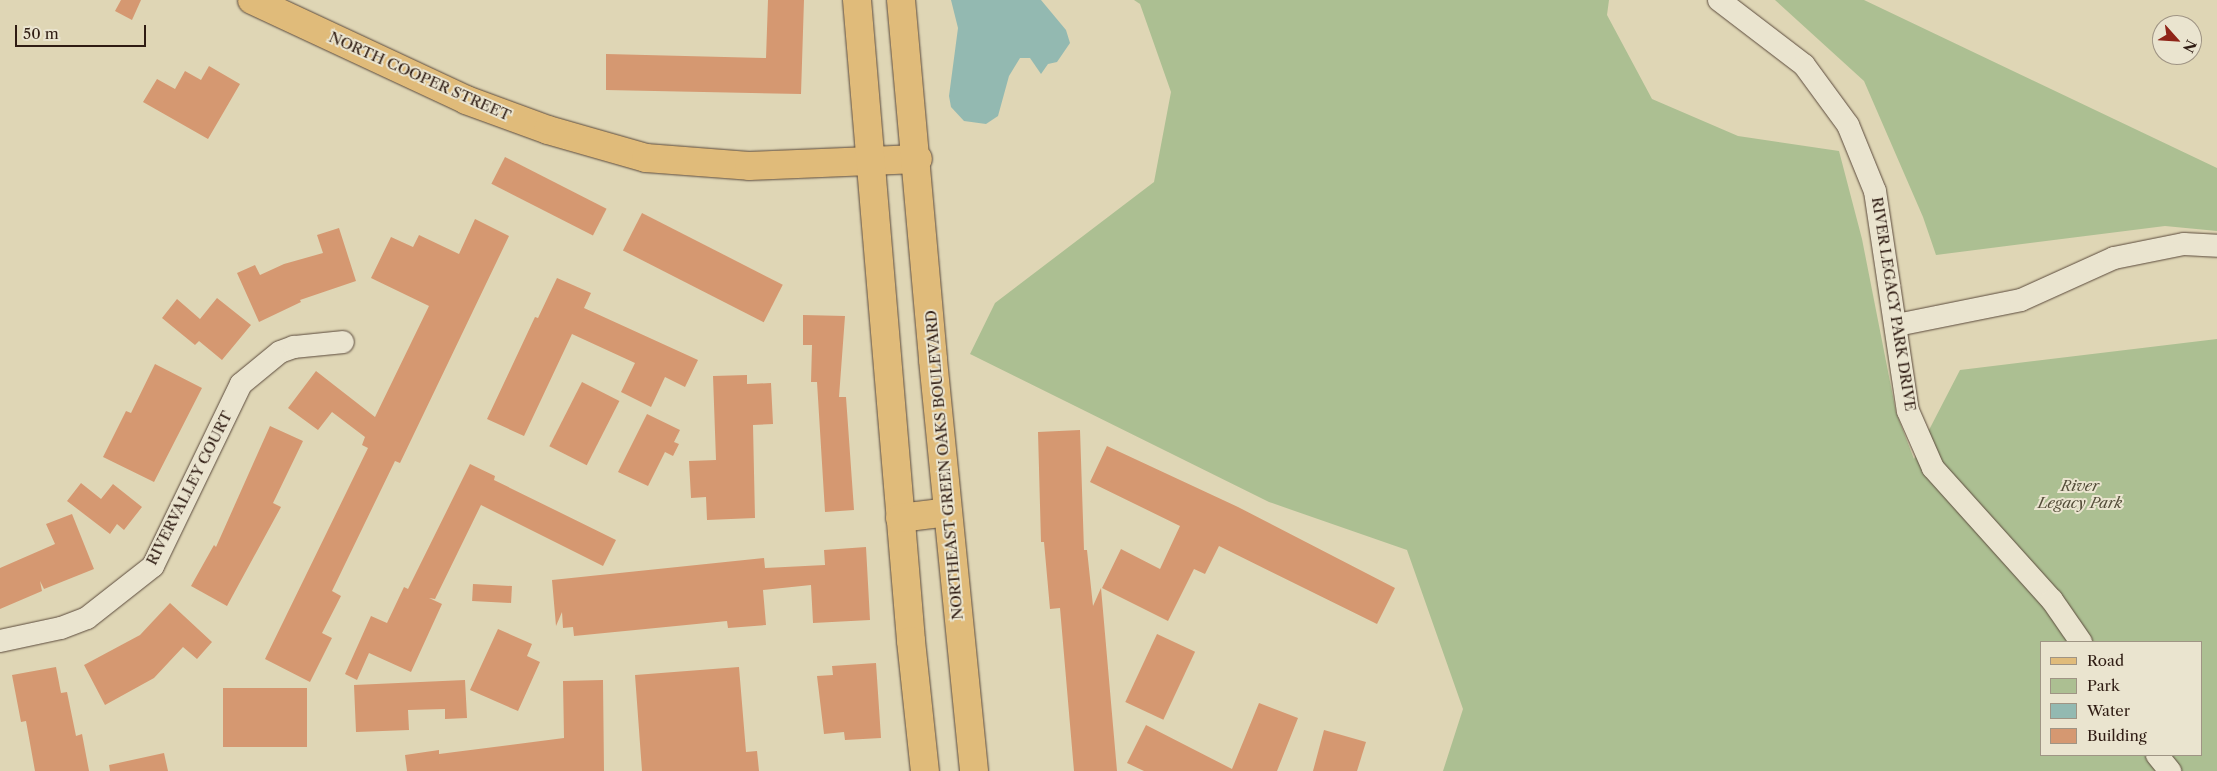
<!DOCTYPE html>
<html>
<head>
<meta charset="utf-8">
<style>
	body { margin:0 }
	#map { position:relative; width:2217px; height:771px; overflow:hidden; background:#dfd6b5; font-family:"Libre Caslon Text",serif }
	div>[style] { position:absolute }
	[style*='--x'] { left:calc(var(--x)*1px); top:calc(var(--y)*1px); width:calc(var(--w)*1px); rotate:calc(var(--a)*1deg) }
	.green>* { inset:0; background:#acbf92 }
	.water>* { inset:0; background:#93b9b1 }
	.building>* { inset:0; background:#d59871; transform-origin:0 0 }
	.roads { filter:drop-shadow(0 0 1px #5b4a3c) drop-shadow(0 0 1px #5b4a3c) }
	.minor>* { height:22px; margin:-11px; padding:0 11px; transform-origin:11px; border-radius:11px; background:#eae4cf }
	.major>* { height:28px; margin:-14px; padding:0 14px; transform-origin:14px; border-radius:14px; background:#e0bb7a }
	span { translate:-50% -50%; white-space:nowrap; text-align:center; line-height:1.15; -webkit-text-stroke:4px #eae4cf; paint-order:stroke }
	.street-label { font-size:15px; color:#2f1c13 }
	.park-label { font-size:15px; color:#544d39; font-style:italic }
	.legend { position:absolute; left:2040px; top:641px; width:162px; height:115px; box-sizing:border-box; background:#eae4cf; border:1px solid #9f9484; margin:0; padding:6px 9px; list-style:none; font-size:15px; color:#2f1c13 }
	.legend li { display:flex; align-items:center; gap:10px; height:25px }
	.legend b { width:25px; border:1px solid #9f9484 }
	.north { position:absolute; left:2152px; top:15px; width:50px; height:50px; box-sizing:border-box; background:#eae4cf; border:1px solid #9f9484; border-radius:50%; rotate:116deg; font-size:14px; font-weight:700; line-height:20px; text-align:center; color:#2f1c13 }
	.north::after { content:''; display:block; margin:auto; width:18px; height:22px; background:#8f2418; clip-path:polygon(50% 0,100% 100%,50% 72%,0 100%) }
	.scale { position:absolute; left:15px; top:25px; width:131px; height:22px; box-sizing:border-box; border:2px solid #2f1c13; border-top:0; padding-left:6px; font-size:15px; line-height:18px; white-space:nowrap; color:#2f1c13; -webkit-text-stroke:4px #eae4cf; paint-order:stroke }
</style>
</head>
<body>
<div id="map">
	<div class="green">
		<div style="clip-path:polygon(evenodd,1134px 0,1609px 0,1607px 15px,1652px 99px,1738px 136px,1839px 151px,1862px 239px,1896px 412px,1914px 459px,1960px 370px,2217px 339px,2217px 771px,1443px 771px,1463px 709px,1407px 550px,1269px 502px,970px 354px,995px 303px,1154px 182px,1171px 92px,1140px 4px,1134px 0,2041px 642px,2201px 642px,2201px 755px,2041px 755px,2041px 642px)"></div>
		<div style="clip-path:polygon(1775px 0,1864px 0,2217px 168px,2217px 231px,2165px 226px,1936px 255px,1923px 217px,1864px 81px)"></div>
	</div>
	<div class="water">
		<div style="clip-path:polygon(951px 0,1041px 0,1066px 30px,1070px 43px,1057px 62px,1048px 64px,1041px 74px,1030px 58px,1020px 58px,1009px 76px,998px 116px,986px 124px,964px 121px,951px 107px,949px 96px,958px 28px)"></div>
	</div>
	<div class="building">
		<div style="clip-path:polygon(121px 0,141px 0,132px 20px,115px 11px)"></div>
		<div style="clip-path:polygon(768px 0,804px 0,801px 94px,606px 90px,606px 54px,766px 58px)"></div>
		<div style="clip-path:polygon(209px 66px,240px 84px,208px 139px,143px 102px,157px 79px,175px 89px,185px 71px,201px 80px)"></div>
		<div style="left:505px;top:157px;width:114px;height:30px;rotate:27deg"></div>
		<div style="left:642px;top:213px;width:158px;height:42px;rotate:27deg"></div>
		<div style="clip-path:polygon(475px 219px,509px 236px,400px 463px,395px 461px,332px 591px,341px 596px,322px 633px,332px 638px,310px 682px,265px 659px,368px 448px,362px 445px,365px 437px,332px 412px,318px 430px,288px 408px,316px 371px,375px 417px,429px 306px,371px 278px,391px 237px,413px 247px,419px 235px,459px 254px)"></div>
		<div style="clip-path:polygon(339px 228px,356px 281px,300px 300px,301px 302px,259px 322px,237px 273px,255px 265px,260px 275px,284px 264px,323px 253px,317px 235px)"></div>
		<div style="clip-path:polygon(557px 278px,591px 293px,584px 308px,698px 360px,685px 387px,665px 377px,651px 407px,621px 392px,635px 363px,572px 334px,524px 436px,487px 419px,535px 317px,538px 318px)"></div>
		<div style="clip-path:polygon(217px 298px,251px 325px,222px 360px,199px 341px,195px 345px,162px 318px,177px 299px,200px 319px)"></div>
		<div style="clip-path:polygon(803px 315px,845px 316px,839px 397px,846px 397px,854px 510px,825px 512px,817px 382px,811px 382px,812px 345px,803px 345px)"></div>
		<div style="clip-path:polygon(155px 364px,202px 388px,154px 482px,103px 457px,126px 411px,131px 413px)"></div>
		<div style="clip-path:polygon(747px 375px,747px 384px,771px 383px,773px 424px,753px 425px,755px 518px,707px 520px,706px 497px,691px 498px,689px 461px,716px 460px,713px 376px)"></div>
		<div style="left:582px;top:382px;width:42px;height:72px;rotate:27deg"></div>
		<div style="clip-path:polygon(647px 414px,680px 430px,674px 442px,679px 444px,673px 456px,665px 452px,648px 486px,618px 472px)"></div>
		<div style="clip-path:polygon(270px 426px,303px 441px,273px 503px,281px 507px,227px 606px,191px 586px,214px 545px,216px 547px)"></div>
		<div style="clip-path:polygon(1080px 430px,1084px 550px,1087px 550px,1093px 606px,1101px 588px,1117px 771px,1074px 771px,1060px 608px,1050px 609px,1044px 542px,1041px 542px,1038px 432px)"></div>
		<div style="clip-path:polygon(1107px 446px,1238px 507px,1395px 588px,1377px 624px,1219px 546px,1205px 574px,1194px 569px,1168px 621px,1102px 588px,1121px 549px,1160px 569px,1180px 526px,1090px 482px)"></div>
		<div style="clip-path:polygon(470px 464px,495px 476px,494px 480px,616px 540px,603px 566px,481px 505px,435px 599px,429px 598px,442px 604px,411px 672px,369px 653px,357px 680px,345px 674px,371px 616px,387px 623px,404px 587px,408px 589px)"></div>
		<div style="clip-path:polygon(81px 483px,101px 499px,113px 484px,142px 507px,124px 530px,117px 524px,110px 534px,67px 501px)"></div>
		<div style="clip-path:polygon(72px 514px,94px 569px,44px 589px,40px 581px,42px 591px,0 609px,0 568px,55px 544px,46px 524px)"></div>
		<div style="clip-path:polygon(866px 547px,870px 620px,813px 623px,811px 585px,763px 590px,766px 625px,728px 628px,727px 621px,574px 636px,573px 627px,563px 628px,562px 612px,556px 626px,552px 580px,764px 558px,765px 568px,825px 565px,824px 550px)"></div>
		<div style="left:473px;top:584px;width:39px;height:17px;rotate:3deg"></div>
		<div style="clip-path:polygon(170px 603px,212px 642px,197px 659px,183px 647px,154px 678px,105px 705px,84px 665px,140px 635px)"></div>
		<div style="clip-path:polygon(498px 629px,532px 644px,527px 656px,540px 662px,518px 711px,470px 690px)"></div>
		<div style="left:1157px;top:634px;width:42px;height:75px;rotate:25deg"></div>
		<div style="clip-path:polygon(876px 663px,881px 738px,845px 740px,844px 732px,824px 734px,817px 676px,833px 675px,832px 666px)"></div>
		<div style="clip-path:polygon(56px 667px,61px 693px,67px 692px,76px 736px,82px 734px,89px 771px,35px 771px,26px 721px,21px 722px,12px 675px)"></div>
		<div style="clip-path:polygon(739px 667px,746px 752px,757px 751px,759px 771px,642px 771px,635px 675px)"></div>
		<div style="clip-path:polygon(465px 680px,467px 718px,445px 719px,445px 709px,408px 710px,409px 730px,356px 732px,354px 685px)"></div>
		<div style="clip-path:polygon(603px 680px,604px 771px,407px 771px,405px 755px,439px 750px,439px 754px,564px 738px,563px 681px)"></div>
		<div style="left:307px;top:688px;width:59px;height:84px;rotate:90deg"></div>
		<div style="clip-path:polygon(1259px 703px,1298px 718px,1277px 771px,1144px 771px,1127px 763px,1146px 725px,1232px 769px)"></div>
		<div style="clip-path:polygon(1324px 730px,1366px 742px,1357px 771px,1313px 771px)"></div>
		<div style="clip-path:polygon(164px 753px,168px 771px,110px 771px,109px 765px)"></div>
	</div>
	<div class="roads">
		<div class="minor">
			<div style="--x:1719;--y:0;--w:107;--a:37.4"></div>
			<div style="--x:1804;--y:65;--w:74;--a:53.7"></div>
			<div style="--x:1848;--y:125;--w:71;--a:67.8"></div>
			<div style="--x:1875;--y:191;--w:222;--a:81.5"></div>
			<div style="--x:1908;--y:411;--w:62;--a:66.3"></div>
			<div style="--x:1933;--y:468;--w:178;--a:48"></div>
			<div style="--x:2052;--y:600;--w:51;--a:55.4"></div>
			<div style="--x:1897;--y:325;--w:126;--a:-11.4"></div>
			<div style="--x:2021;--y:300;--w:102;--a:-24.3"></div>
			<div style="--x:2114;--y:258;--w:71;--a:-11.3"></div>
			<div style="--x:2184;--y:244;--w:33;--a:3"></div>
			<div style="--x:0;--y:641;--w:62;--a:-12"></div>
			<div style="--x:61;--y:628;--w:28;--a:-21"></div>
			<div style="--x:87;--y:618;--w:84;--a:-38.2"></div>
			<div style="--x:153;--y:566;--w:202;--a:-64.2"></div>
			<div style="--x:241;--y:384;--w:50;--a:-39.4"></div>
			<div style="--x:280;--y:352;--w:15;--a:-20"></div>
			<div style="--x:294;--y:347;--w:49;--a:-5.8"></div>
			<div style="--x:2157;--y:755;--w:21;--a:51"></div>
		</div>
		<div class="major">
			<div style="--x:252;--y:0;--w:236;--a:25"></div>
			<div style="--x:466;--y:100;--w:87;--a:20.1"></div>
			<div style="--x:548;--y:130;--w:102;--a:15.9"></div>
			<div style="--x:646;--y:158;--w:103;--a:4.4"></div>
			<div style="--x:749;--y:166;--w:169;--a:-2.4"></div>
			<div style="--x:857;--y:0;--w:643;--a:85.18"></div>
			<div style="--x:911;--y:641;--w:131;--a:83.9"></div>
			<div style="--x:901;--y:0;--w:361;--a:84.9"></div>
			<div style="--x:933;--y:360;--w:413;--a:84.3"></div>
			<div style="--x:900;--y:518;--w:48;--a:-7.1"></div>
		</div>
	</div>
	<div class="street-label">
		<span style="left:420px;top:76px;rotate:24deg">NORTH COOPER STREET</span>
		<span style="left:1894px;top:304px;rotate:81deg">RIVER LEGACY PARK DRIVE</span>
		<span style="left:944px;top:465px;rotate:-95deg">NORTHEAST GREEN OAKS BOULEVARD</span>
		<span style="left:189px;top:488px;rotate:-63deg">RIVERVALLEY COURT</span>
	</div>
	<div class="park-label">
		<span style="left:2080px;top:494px">River<br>Legacy Park</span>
	</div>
	<ul class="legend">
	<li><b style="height:6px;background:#e0bb7a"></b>Road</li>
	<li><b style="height:14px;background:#acbf92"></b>Park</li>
	<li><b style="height:14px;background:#93b9b1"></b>Water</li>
	<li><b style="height:14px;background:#d59871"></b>Building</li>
	</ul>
	<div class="north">N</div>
	<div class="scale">50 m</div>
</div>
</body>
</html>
